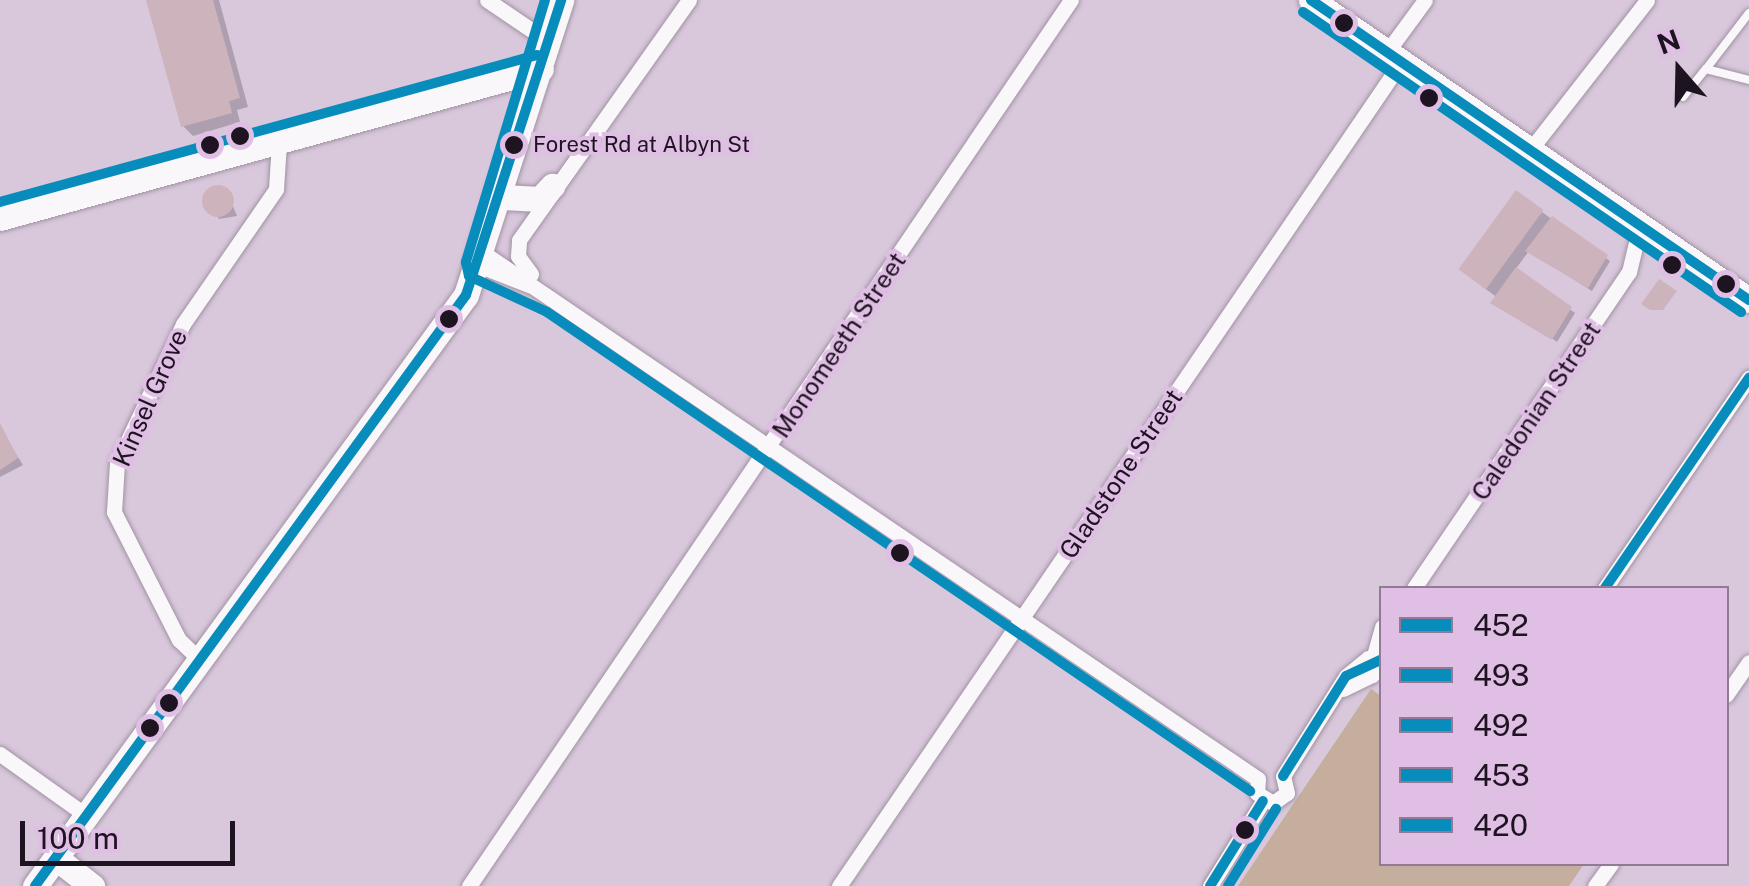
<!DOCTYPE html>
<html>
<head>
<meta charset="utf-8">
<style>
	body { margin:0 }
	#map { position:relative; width:1749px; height:886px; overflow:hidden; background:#d9c7dc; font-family:"Public Sans",sans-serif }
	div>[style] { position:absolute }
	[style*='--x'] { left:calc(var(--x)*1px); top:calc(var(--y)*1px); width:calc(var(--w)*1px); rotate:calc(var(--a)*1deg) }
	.green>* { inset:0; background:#c5ae9d }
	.shadow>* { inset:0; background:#0003 }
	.building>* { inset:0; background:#cdb3bc; transform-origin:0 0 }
	.round { border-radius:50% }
	.roads { filter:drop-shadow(0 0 2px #a093a2) drop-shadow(0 0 2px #a093a2) }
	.service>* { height:8px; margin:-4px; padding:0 4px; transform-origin:4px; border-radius:4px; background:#f9f7fa }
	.minor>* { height:15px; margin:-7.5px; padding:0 7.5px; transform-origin:7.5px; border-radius:7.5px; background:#f9f7fa }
	.primary>* { height:25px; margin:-12.5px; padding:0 12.5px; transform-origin:12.5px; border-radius:12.5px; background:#f9f7fa }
	.bus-1>* { height:10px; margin:-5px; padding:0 5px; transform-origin:5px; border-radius:5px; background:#088cbb }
	.bus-2>* { height:10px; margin:-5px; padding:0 5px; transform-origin:5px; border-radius:5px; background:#088cbb }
	.bus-3>* { height:10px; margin:-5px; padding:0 5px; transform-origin:5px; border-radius:5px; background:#088cbb }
	.bus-4>* { height:10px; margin:-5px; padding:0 5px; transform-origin:5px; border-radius:5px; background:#088cbb }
	.bus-5>* { height:10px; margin:-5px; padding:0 5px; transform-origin:5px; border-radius:5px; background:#088cbb }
	.dots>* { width:28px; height:28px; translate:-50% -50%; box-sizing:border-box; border:5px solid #dfbfe4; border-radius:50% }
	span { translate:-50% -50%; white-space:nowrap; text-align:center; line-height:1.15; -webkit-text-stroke:8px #dfbfe4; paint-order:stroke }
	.bus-label { font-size:22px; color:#1e1320 }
	.left { translate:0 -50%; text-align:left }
	.street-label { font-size:25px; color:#1e1320 }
	.legend { position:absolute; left:1379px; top:586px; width:350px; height:280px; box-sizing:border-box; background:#dfbfe4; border:2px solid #927a96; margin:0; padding:12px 18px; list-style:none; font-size:30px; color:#1e1320 }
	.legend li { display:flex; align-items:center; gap:20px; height:50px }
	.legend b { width:50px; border:2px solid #927a96 }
	.north { position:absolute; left:1629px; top:20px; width:100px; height:100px; -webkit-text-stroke:8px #dfbfe4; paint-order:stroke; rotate:340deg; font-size:28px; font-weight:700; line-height:40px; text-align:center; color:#1e1320 }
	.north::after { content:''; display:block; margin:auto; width:35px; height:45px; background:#1e1320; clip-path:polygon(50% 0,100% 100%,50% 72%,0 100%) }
	.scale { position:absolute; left:20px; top:821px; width:215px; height:45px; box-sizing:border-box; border:5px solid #1e1320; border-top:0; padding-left:12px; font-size:30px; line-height:35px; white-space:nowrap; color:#1e1320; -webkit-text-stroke:8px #dfbfe4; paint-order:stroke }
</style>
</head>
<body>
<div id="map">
	<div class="green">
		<div style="clip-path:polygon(1371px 689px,1381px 696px,1382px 864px,1584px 864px,1569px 886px,1238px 886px)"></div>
	</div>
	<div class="shadow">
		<div style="clip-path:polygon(149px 0,219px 0,248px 107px,237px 110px,240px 122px,193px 136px,183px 126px)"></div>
		<div style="clip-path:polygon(225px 187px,237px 216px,219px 219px,205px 193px)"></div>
		<div style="clip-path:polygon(1542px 212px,1610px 261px,1592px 291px,1529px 251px,1515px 270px,1575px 313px,1557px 342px,1471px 278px)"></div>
		<div style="clip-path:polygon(0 429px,23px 465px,0 477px)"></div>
	</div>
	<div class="building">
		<div style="clip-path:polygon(146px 0,213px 0,240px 98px,229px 101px,232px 113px,181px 127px)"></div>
		<div class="round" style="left:202px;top:185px;width:32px;height:32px"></div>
		<div style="left:1516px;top:190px;width:34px;height:98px;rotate:36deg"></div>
		<div style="clip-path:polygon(1552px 216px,1608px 255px,1588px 288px,1525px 251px)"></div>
		<div style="clip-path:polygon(1516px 267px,1572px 307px,1552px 340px,1490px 303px)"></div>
		<div style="clip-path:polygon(1659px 279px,1677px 291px,1663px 310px,1650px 310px,1641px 304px)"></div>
		<div style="clip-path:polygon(0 423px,18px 458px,0 470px)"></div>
	</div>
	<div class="roads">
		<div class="service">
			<div style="--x:1749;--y:13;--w:71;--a:127.5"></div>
			<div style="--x:1706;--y:69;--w:44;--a:14.3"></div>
			<div style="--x:1683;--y:97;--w:36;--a:-51"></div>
		</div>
		<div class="minor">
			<div style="--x:487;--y:0;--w:75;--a:34.1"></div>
			<div style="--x:1387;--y:52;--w:64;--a:-53.8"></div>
			<div style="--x:1530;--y:150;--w:190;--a:-52"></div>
			<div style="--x:485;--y:254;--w:934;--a:34.18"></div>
			<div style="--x:480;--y:266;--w:53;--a:21.2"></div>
			<div style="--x:531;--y:274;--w:22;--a:-126"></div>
			<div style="--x:518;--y:256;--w:16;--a:-86"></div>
			<div style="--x:519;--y:240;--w:294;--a:-54.7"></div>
			<div style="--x:1414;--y:588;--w:382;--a:-55.8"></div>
			<div style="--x:1629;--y:272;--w:47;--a:-76.6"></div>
			<div style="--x:1605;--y:588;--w:255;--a:-55.6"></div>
			<div style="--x:200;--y:660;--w:29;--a:-136"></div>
			<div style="--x:179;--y:640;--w:144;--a:-116.9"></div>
			<div style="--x:114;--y:512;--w:49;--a:-86.5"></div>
			<div style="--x:117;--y:463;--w:154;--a:-64.6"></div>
			<div style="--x:183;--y:324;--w:164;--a:-55.4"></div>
			<div style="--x:276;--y:189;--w:47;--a:-86.3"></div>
			<div style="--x:1371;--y:666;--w:41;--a:-74.2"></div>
			<div style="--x:1343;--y:689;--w:32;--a:-26"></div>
			<div style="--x:1372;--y:675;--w:21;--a:-61"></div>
			<div style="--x:1726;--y:695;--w:40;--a:-55.1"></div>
			<div style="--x:0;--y:754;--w:107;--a:35.5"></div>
			<div style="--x:1283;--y:776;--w:118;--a:-57.8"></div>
			<div style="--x:1346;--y:676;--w:28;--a:-39"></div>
			<div style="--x:1368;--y:658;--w:14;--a:4"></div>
			<div style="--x:1258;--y:779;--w:14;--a:94"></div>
			<div style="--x:1257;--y:793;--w:19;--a:32"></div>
			<div style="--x:1273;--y:803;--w:17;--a:-36"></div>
			<div style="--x:1287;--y:793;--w:17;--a:-103"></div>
			<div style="--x:469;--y:886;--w:1071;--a:-55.81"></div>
			<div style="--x:839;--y:886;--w:997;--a:-55.7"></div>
			<div style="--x:1210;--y:886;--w:100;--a:-58.1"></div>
			<div style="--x:1595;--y:886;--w:27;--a:-54"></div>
		</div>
		<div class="primary">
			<div style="--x:1311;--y:0;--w:531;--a:34.41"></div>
			<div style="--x:503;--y:197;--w:37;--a:3"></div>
			<div style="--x:540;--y:199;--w:18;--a:-47"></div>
			<div style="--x:0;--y:218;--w:561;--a:-15.4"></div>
			<div style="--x:56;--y:858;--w:46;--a:37.9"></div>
			<div style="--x:35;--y:886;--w:731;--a:-53.9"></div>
			<div style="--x:466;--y:295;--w:310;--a:-72.1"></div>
		</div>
	</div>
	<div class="bus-1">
		<div style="--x:1311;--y:0;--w:531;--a:34.41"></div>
		<div style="--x:35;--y:886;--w:731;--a:-53.9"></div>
		<div style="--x:466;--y:295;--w:310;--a:-72.1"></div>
	</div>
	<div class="bus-2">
		<div style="--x:545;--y:0;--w:274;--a:106.8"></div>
		<div style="--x:466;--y:262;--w:14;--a:78"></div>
		<div style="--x:469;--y:276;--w:86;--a:24.8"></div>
		<div style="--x:547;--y:312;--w:851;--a:34.27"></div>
		<div style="--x:1228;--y:886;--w:91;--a:-58.1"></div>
	</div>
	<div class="bus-3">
		<div style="--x:0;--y:202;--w:557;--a:-15.31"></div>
	</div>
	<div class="bus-4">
		<div style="--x:1605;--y:588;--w:255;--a:-55.6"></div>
		<div style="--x:1283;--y:776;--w:118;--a:-57.8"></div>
		<div style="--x:1346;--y:676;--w:40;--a:-25"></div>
		<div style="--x:1210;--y:886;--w:100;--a:-58.1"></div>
	</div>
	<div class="bus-5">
		<div style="--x:1303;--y:12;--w:531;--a:34.41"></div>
	</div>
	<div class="dots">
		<div style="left:1344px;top:23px;background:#1e1320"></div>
		<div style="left:1429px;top:98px;background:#1e1320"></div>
		<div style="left:240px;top:136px;background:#1e1320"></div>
		<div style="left:210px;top:145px;background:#1e1320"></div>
		<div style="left:514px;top:145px;background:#1e1320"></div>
		<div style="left:1672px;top:265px;background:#1e1320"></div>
		<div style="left:1726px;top:284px;background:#1e1320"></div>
		<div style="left:449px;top:319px;background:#1e1320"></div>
		<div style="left:900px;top:553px;background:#1e1320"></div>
		<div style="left:169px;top:703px;background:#1e1320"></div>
		<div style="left:150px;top:728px;background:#1e1320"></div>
		<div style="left:1245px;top:830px;background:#1e1320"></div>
	</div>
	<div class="bus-label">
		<span class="left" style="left:533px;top:145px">Forest Rd at Albyn St</span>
	</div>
	<div class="street-label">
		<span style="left:839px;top:345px;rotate:-56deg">Monomeeth Street</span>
		<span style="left:150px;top:398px;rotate:-66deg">Kinsel Grove</span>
		<span style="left:1536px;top:411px;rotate:-56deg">Caledonian Street</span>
		<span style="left:1121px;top:474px;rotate:-56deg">Gladstone Street</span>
	</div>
	<ul class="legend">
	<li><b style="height:12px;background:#088cbb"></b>452</li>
	<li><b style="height:12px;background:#088cbb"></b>493</li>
	<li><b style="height:12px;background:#088cbb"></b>492</li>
	<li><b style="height:12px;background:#088cbb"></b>453</li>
	<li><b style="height:12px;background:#088cbb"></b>420</li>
	</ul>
	<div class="north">N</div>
	<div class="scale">100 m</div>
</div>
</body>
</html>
